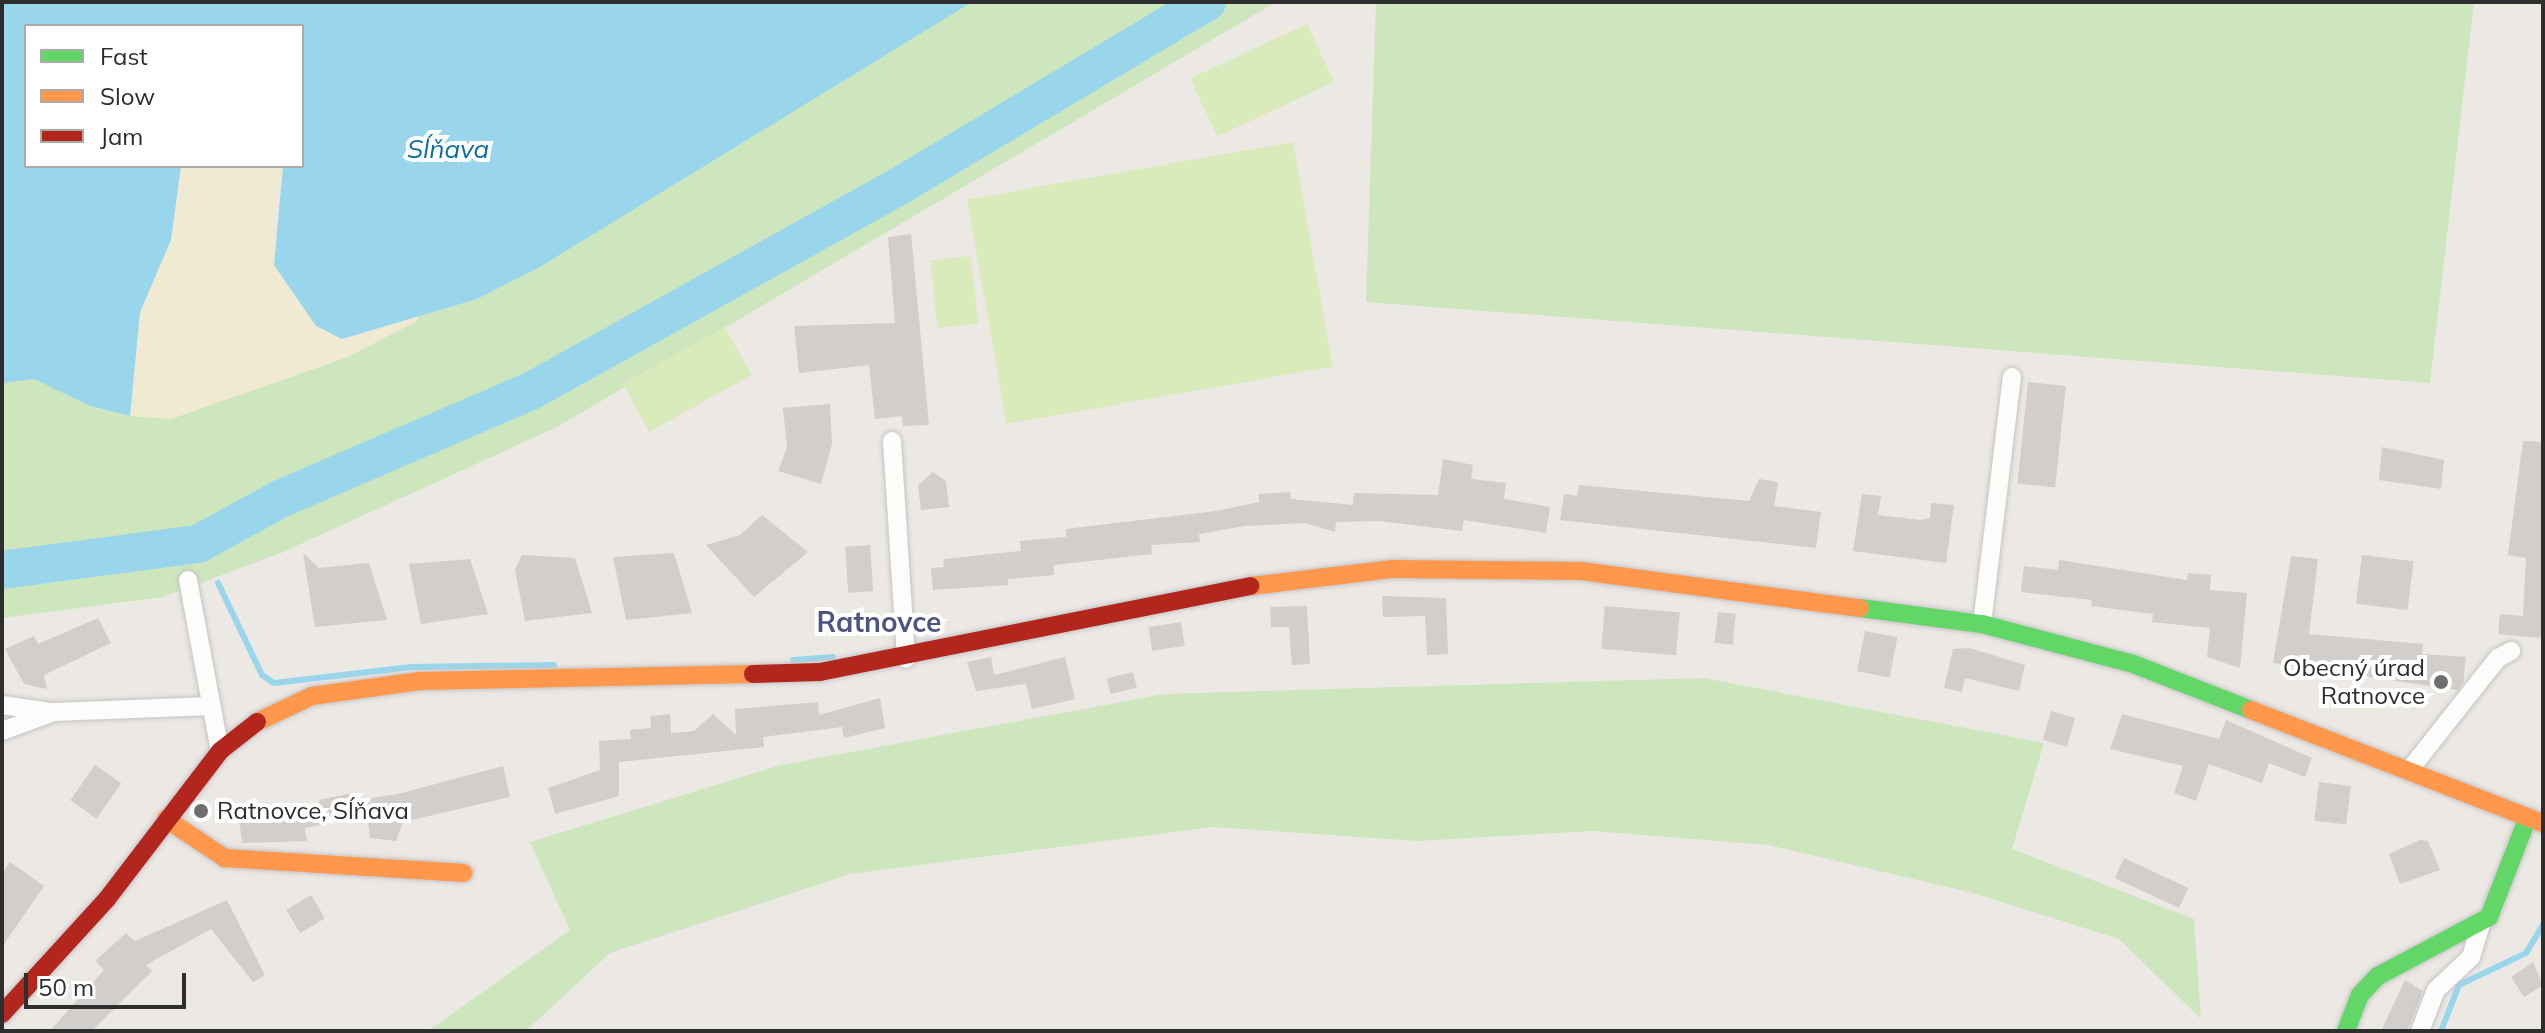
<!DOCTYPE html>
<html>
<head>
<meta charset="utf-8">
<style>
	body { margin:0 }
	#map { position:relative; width:2545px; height:1033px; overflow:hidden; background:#ece8e4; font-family:Mulish,sans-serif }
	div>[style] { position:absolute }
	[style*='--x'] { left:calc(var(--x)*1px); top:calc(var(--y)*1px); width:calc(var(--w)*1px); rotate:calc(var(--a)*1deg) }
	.green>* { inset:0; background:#cee6be }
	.sand>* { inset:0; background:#f0ead3 }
	.pitch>* { inset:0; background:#d9eabb; transform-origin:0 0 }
	.water>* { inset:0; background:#99d6ec }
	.stream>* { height:6px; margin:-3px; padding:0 3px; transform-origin:3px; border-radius:3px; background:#99d6ec }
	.river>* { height:38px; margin:-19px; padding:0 19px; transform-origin:19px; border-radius:19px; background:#99d6ec }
	.building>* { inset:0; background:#d1cecb; transform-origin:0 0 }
	.roads { filter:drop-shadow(0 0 2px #c5c4c5) drop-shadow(0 0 2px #c5c4c5) }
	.street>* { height:18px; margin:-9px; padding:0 9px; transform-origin:9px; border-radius:9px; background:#fcfcfb }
	.fast>* { height:18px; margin:-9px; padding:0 9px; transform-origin:9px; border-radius:9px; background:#63d668 }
	.slow>* { height:18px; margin:-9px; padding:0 9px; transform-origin:9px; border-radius:9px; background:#ff974d }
	.jam>* { height:18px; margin:-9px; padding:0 9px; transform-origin:9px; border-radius:9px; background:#b3261e }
	.dots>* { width:22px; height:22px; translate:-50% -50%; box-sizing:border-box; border:4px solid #fff; border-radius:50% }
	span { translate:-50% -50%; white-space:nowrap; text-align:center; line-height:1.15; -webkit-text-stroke:8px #fff; paint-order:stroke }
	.poi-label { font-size:24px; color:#2e2e2e }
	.right { translate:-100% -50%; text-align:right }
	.left { translate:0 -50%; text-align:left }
	.water-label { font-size:26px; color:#0d6fa3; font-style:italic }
	.quarter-label { font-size:28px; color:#4d5680; font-weight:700 }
	.frame { position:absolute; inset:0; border:4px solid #2e2e2e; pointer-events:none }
	.legend { position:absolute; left:24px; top:24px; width:280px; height:144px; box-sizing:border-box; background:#fff; border:2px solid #ababab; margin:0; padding:10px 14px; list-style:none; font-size:24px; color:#2e2e2e }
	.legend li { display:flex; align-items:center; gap:16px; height:40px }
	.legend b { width:40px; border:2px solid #ababab }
	.scale { position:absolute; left:24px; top:973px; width:162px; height:36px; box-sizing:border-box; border:4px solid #2e2e2e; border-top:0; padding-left:10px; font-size:24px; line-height:28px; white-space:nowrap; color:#2e2e2e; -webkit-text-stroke:6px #fff; paint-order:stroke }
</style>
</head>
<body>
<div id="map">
	<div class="green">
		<div style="clip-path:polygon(972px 2px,1276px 2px,557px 427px,281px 553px,163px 597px,2px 618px,2px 383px,34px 379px,99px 409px,171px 419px,248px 390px,417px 321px,419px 313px,477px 299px)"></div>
		<div style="clip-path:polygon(1376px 2px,2474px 2px,2430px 383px,1366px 302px)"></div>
		<div style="clip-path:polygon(1704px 678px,2044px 743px,2012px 849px,2194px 919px,2201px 1019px,2119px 939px,1973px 893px,1768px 845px,1593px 831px,1417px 841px,1213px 827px,850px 874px,610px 953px,526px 1031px,428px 1031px,570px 930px,530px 842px,781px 765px,1164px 694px)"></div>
	</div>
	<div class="sand">
		<div style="clip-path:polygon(181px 166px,283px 166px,273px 219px,277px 271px,310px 317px,342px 339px,419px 313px,417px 321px,348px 357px,171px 419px,130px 416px,140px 312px,171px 240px)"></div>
	</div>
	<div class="pitch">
		<div style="left:1307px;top:24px;width:64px;height:129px;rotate:65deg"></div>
		<div style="left:1293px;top:142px;width:228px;height:331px;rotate:80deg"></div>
		<div style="left:971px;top:256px;width:68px;height:41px;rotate:84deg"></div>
		<div style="left:725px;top:327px;width:55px;height:117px;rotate:61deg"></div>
	</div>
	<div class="water">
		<div style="clip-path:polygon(2px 2px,972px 2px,538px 268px,477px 299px,342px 339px,316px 326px,274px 265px,283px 166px,302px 166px,302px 26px,26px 26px,26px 166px,181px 166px,171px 240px,140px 312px,130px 416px,90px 406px,34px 379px,2px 383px)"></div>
	</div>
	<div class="stream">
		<div style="--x:203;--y:542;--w:12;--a:70"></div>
		<div style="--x:218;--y:583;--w:102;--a:64.4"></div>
		<div style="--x:262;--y:675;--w:14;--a:34"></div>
		<div style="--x:274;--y:683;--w:138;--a:-6.7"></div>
		<div style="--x:411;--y:667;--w:143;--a:-0.8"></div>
		<div style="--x:793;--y:660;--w:40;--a:-4.3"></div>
		<div style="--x:2441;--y:1031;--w:49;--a:-68.6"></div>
		<div style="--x:2459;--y:985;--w:74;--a:-25.5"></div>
		<div style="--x:2526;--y:953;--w:33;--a:-59"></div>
	</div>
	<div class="river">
		<div style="--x:2;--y:570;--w:198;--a:-7.6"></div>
		<div style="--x:198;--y:544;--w:94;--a:-28.8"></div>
		<div style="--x:280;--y:499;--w:273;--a:-23.3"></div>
		<div style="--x:531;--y:391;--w:429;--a:-29.1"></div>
		<div style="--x:906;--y:182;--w:351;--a:-30.9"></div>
	</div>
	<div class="building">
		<div style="clip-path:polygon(911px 234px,929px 425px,903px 426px,902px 416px,875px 419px,869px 365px,799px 373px,794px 326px,895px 323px,888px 237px)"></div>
		<div style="left:2028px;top:382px;width:38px;height:102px;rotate:6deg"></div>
		<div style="clip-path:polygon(830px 404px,832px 444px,821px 484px,778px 471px,787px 448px,783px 408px)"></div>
		<div style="clip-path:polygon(2523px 441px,2543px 442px,2541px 638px,2498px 634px,2500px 614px,2523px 616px,2526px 558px,2508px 555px)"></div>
		<div style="clip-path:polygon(2382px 447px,2444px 460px,2441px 489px,2379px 480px)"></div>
		<div style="clip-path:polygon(1443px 459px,1473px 465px,1471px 479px,1506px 483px,1504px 499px,1550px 507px,1546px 533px,1464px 520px,1462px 531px,1379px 521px,1336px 522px,1335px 532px,1305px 523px,1245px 526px,1199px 534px,1200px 542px,1151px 545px,1152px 554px,1054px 565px,1054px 575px,1008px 579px,1008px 585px,933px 590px,931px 568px,944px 567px,943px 559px,1021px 551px,1020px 541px,1066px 537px,1066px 529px,1216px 511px,1259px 502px,1259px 494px,1290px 492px,1291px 499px,1353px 505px,1354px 493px,1438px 495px)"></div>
		<div style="clip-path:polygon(933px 472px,946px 481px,949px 507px,921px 510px,918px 485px)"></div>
		<div style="clip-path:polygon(1759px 479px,1778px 482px,1774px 506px,1821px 512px,1816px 548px,1560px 520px,1564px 494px,1577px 496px,1579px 485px,1749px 501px)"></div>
		<div style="clip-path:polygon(1862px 494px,1881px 496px,1878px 515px,1920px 520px,1930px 518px,1931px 503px,1954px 505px,1946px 563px,1853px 551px)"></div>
		<div style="clip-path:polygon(762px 515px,808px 552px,754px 597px,706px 545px,740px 535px)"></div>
		<div style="left:870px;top:545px;width:46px;height:25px;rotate:86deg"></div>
		<div style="clip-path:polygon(303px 553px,319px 568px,369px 563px,387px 620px,315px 627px)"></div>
		<div style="clip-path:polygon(674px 553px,692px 613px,626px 620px,613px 557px)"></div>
		<div style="clip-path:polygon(522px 555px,575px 558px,592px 613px,525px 621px,515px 570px)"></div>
		<div style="left:2362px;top:555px;width:52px;height:49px;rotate:7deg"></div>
		<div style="clip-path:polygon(2291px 556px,2318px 559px,2309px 634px,2423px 644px,2422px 654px,2466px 657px,2463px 683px,2458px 690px,2273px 663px)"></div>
		<div style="clip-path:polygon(470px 559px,488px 614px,421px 624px,409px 564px)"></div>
		<div style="clip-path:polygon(2059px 560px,2187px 580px,2188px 573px,2211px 575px,2210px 590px,2247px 593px,2240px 668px,2207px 657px,2210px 628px,2152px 622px,2153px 614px,2091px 606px,2092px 600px,2021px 592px,2024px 566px,2058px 570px)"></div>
		<div style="clip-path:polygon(1382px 596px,1446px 598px,1448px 654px,1427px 655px,1425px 616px,1383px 617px)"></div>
		<div style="clip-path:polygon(1307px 606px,1310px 664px,1292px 665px,1289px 627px,1271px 627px,1270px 607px)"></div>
		<div style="left:1605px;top:606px;width:75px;height:43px;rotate:5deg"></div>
		<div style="left:1718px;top:612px;width:18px;height:31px;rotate:6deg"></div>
		<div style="clip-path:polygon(98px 618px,111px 643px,44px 675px,47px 689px,24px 684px,5px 649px,34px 636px,38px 644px)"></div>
		<div style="left:1181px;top:622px;width:24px;height:33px;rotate:81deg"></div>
		<div style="left:1865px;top:631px;width:33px;height:41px;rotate:11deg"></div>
		<div style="clip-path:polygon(1970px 648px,2025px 665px,2019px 691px,1965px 678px,1962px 692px,1944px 688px,1953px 649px)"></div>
		<div style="clip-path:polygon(991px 657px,994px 675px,1065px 657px,1075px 699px,1032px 709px,1026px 684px,976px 691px,967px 662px)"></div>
		<div style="left:1133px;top:672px;width:16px;height:27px;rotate:76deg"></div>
		<div style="clip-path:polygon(880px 698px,885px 728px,844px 738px,842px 727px,763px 737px,764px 747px,619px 762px,619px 796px,555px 814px,548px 788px,600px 770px,599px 741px,631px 739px,630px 730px,651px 728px,650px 716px,670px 714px,671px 733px,694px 731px,713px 714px,736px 735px,735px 709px,818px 702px,819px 715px)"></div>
		<div style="left:2051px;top:711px;width:25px;height:30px;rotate:16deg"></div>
		<div style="clip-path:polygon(2122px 714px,2219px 739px,2226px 720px,2312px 758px,2305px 777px,2269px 763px,2262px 783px,2209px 764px,2196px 801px,2174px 793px,2183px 766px,2110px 749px)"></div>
		<div style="left:95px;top:765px;width:32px;height:43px;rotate:35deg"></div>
		<div style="clip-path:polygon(503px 766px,510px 797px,403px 822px,396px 841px,370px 838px,367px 815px,305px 828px,307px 841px,242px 843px,239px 818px,320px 807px,319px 800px,352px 793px,353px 801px,398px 794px)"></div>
		<div style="left:2319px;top:782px;width:32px;height:39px;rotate:7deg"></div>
		<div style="clip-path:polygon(2420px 840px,2428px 841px,2440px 870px,2400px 884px,2389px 854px)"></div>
		<div style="left:2124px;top:858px;width:71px;height:22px;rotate:25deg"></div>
		<div style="clip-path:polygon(10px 862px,44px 886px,2px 947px,2px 874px)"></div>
		<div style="left:311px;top:895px;width:27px;height:29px;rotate:59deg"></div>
		<div style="clip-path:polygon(227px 900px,265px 975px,253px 982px,211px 929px,146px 965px,152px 971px,92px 1031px,50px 1031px,104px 970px,95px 961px,126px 933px,135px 941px)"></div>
		<div style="clip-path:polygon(2533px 962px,2543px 985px,2524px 997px,2511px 977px)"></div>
		<div style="clip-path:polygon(2405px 980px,2423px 991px,2407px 1031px,2381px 1031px)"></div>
	</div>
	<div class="roads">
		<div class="street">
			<div style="--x:892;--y:441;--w:218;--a:86.3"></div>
			<div style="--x:188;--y:580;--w:174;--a:79.4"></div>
			<div style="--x:1982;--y:624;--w:249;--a:-83.1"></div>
			<div style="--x:2;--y:705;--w:49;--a:8.1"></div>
			<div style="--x:2;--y:731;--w:55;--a:-20.1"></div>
			<div style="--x:54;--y:712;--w:158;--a:-2.2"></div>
			<div style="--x:2411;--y:768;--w:140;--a:-51.7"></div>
			<div style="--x:2498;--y:658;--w:15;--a:-28"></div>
			<div style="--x:2420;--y:1031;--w:44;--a:-68.7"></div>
			<div style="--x:2436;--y:990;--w:48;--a:-43.3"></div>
			<div style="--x:2471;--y:957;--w:34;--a:-73"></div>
		</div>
		<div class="fast">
			<div style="--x:1860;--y:608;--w:123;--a:7.5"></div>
			<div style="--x:1982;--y:624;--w:156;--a:14.8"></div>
			<div style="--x:2133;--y:664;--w:127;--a:21.3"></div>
			<div style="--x:2346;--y:1031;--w:39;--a:-69"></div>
			<div style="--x:2360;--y:995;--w:26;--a:-47"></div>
			<div style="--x:2378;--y:976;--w:126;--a:-28"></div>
			<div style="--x:2489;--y:917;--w:107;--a:-68.7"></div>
		</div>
		<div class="slow">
			<div style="--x:1251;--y:586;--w:141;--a:-6.9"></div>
			<div style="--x:1391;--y:569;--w:190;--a:0.6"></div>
			<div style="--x:1581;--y:571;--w:281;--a:7.6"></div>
			<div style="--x:2251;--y:710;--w:313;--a:21.2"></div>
			<div style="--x:257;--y:722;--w:61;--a:-25.3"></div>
			<div style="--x:312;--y:696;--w:109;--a:-7.9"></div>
			<div style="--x:420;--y:681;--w:333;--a:-1.2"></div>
			<div style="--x:166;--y:819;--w:71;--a:33.5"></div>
			<div style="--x:225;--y:858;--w:239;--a:3.6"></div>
		</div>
		<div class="jam">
			<div style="--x:753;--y:674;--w:67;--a:-1.7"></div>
			<div style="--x:820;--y:672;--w:439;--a:-11.3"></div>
			<div style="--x:2;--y:1014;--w:156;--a:-47.6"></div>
			<div style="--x:107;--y:899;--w:186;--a:-52.6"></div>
			<div style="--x:220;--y:751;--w:47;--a:-38.1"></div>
		</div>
	</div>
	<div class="dots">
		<div style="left:2441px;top:682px;background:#706f6e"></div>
		<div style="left:201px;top:811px;background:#706f6e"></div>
	</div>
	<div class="poi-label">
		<span class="right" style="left:2425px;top:682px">Obecný úrad<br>Ratnovce</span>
		<span class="left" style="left:217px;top:811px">Ratnovce, Sĺňava</span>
	</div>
	<div class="water-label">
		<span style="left:448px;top:149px">Sĺňava</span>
	</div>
	<div class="quarter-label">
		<span style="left:879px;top:622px">Ratnovce</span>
	</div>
	<div class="frame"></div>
	<ul class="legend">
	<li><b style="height:10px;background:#63d668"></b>Fast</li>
	<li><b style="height:10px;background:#ff974d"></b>Slow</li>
	<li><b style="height:10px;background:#b3261e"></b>Jam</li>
	</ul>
	<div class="scale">50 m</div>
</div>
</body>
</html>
